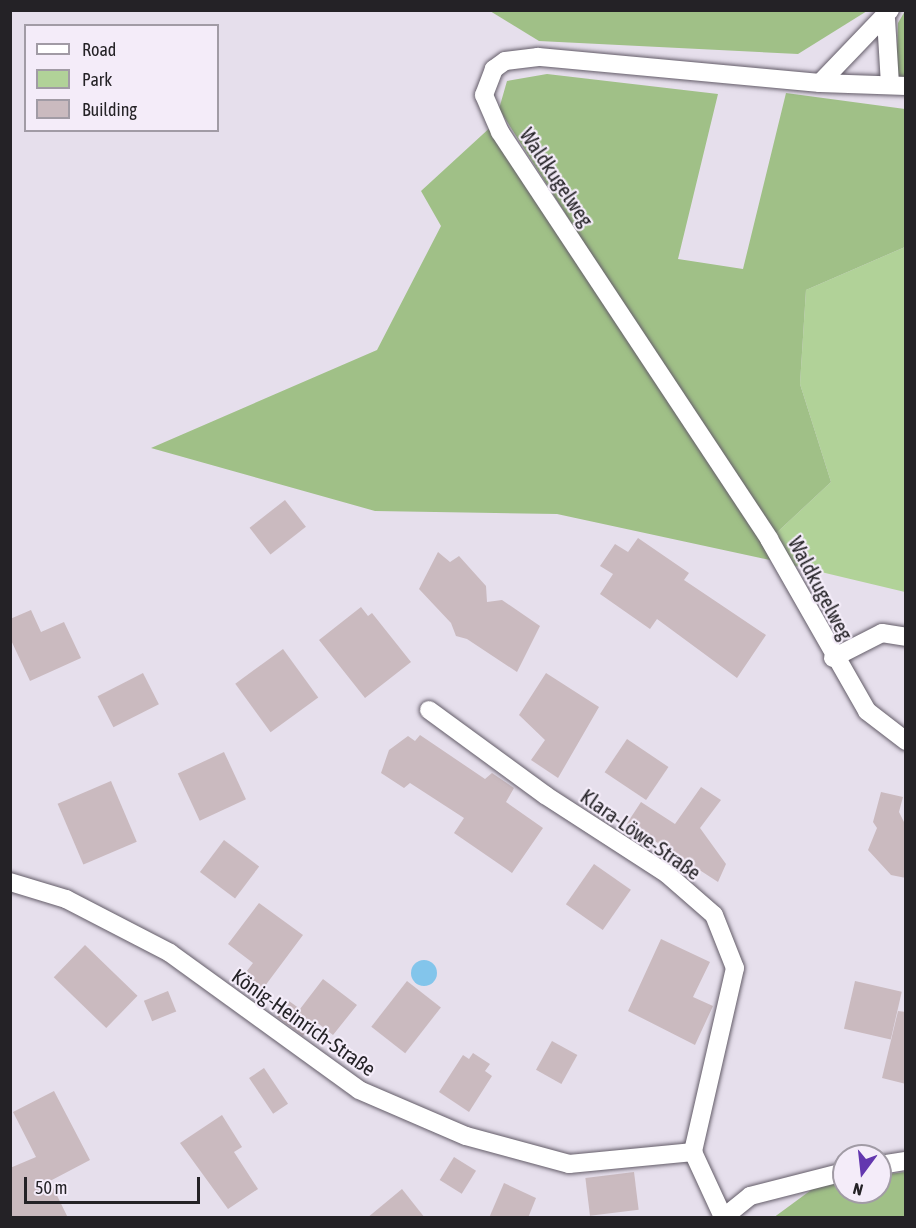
<!DOCTYPE html>
<html>
<head>
<meta charset="utf-8">
<style>
	body { margin:0 }
	#map { position:relative; width:916px; height:1228px; overflow:hidden; background:#e6dfec; font-family:"Asap Condensed",sans-serif }
	div>[style] { position:absolute }
	[style*='--x'] { left:calc(var(--x)*1px); top:calc(var(--y)*1px); width:calc(var(--w)*1px); rotate:calc(var(--a)*1deg) }
	.green>* { inset:0; background:#b1d298 }
	.forest>* { inset:0; background:#a0c087 }
	.water>* { inset:0; background:#83c5eb }
	.round { border-radius:50% }
	.building>* { inset:0; background:#cababf; transform-origin:0 0 }
	.roads { filter:drop-shadow(0 0 2px #635c68) drop-shadow(0 0 2px #635c68) }
	.street>* { height:18px; margin:-9px; padding:0 9px; transform-origin:9px; border-radius:9px; background:#fff }
	span { translate:-50% -50%; white-space:nowrap; text-align:center; line-height:1.15; -webkit-text-stroke:4.5px #f4ecf9; paint-order:stroke }
	.street-label { font-size:21px; color:#242226 }
	.frame { position:absolute; inset:0; border:12px solid #242226; pointer-events:none }
	.legend { position:absolute; left:24px; top:24px; width:195px; height:108px; box-sizing:border-box; background:#f4ecf9; border:2px solid #a19ba5; margin:0; padding:8px 10px; list-style:none; font-size:18px; color:#242226 }
	.legend li { display:flex; align-items:center; gap:12px; height:30px }
	.legend b { width:30px; border:2px solid #a19ba5 }
	.north { position:absolute; left:832px; top:1144px; width:60px; height:60px; box-sizing:border-box; background:#f4ecf9; border:2px solid #a19ba5; border-radius:50%; rotate:195deg; font-size:16px; font-weight:700; line-height:24px; text-align:center; color:#242226 }
	.north::after { content:''; display:block; margin:auto; width:21px; height:27px; background:#6337af; clip-path:polygon(50% 0,100% 100%,50% 72%,0 100%) }
	.scale { position:absolute; left:24px; top:1177px; width:176px; height:27px; box-sizing:border-box; border:3px solid #242226; border-top:0; padding-left:8px; font-size:18px; line-height:21px; white-space:nowrap; color:#242226; -webkit-text-stroke:4px #f4ecf9; paint-order:stroke }
</style>
</head>
<body>
<div id="map">
	<div class="green">
		<div style="clip-path:polygon(905px 247px,905px 592px,779px 562px,771px 538px,831px 482px,800px 384px,806px 290px)"></div>
	</div>
	<div class="forest">
		<div style="clip-path:polygon(490px 11px,490px 10px,867px 11px,798px 54px,539px 41px)"></div>
		<div style="clip-path:polygon(905px 11px,905px 77px,896px 76px,898px 23px)"></div>
		<div style="clip-path:polygon(547px 74px,718px 94px,678px 259px,743px 269px,786px 93px,905px 109px,905px 247px,806px 290px,800px 384px,831px 482px,771px 538px,779px 562px,557px 514px,375px 511px,151px 448px,377px 350px,441px 226px,421px 191px,494px 124px,752px 507px,499px 109px,507px 81px)"></div>
		<div style="clip-path:polygon(905px 1172px,905px 1217px,773px 1218px,822px 1182px,844px 1180px,844px 1192px,880px 1192px,880px 1175px)"></div>
	</div>
	<div class="water">
		<div class="round" style="left:411px;top:960px;width:26px;height:26px"></div>
	</div>
	<div class="building">
		<div style="left:285px;top:500px;width:34px;height:45px;rotate:52deg"></div>
		<div style="clip-path:polygon(638px 538px,689px 573px,684px 580px,766px 635px,737px 678px,657px 619px,650px 629px,600px 594px,613px 574px,600px 566px,615px 544px,628px 552px)"></div>
		<div style="clip-path:polygon(438px 552px,450px 562px,459px 556px,486px 586px,487px 602px,502px 600px,540px 626px,517px 672px,467px 639px,456px 636px,451px 623px,419px 589px)"></div>
		<div style="clip-path:polygon(361px 607px,368px 616px,372px 613px,411px 662px,365px 698px,319px 640px)"></div>
		<div style="clip-path:polygon(31px 610px,41px 632px,64px 622px,81px 658px,30px 681px,10px 638px,10px 619px)"></div>
		<div style="left:283px;top:649px;width:60px;height:59px;rotate:54deg"></div>
		<div style="left:143px;top:673px;width:35px;height:51px;rotate:63deg"></div>
		<div style="clip-path:polygon(546px 673px,599px 707px,558px 778px,531px 760px,545px 740px,519px 715px)"></div>
		<div style="clip-path:polygon(420px 735px,485px 779px,492px 773px,514px 788px,506px 802px,543px 828px,512px 873px,454px 833px,464px 818px,410px 783px,404px 788px,381px 773px,389px 750px,408px 736px,415px 741px)"></div>
		<div style="left:627px;top:739px;width:50px;height:40px;rotate:34deg"></div>
		<div style="left:224px;top:752px;width:52px;height:51px;rotate:65deg"></div>
		<div style="left:111px;top:781px;width:66px;height:58px;rotate:67deg"></div>
		<div style="clip-path:polygon(701px 787px,721px 800px,700px 828px,726px 864px,718px 882px,644px 834px,639px 842px,622px 831px,641px 802px,675px 824px)"></div>
		<div style="clip-path:polygon(881px 792px,903px 797px,899px 812px,906px 826px,906px 878px,891px 875px,868px 850px,877px 828px,873px 822px)"></div>
		<div style="left:224px;top:840px;width:44px;height:40px;rotate:37deg"></div>
		<div style="left:594px;top:864px;width:45px;height:49px;rotate:35deg"></div>
		<div style="clip-path:polygon(259px 903px,303px 935px,262px 990px,243px 976px,253px 963px,228px 944px)"></div>
		<div style="clip-path:polygon(661px 939px,710px 962px,693px 997px,713px 1006px,695px 1045px,628px 1011px)"></div>
		<div style="left:85px;top:945px;width:73px;height:45px;rotate:44deg"></div>
		<div style="clip-path:polygon(323px 979px,357px 1005px,333px 1035px,315px 1021px,303px 1036px,277px 1017px,289px 1001px,300px 1009px)"></div>
		<div style="left:407px;top:981px;width:43px;height:58px;rotate:38deg"></div>
		<div style="left:855px;top:981px;width:48px;height:49px;rotate:13deg"></div>
		<div style="left:168px;top:991px;width:22px;height:26px;rotate:68deg"></div>
		<div style="clip-path:polygon(898px 1011px,906px 1012px,906px 1084px,882px 1078px)"></div>
		<div style="left:552px;top:1041px;width:29px;height:33px;rotate:29deg"></div>
		<div style="clip-path:polygon(473px 1053px,490px 1064px,485px 1071px,492px 1076px,469px 1112px,439px 1092px,463px 1055px,469px 1059px)"></div>
		<div style="left:264px;top:1068px;width:43px;height:18px;rotate:56deg"></div>
		<div style="clip-path:polygon(54px 1091px,90px 1160px,50px 1181px,68px 1218px,10px 1218px,10px 1168px,36px 1157px,13px 1112px)"></div>
		<div style="clip-path:polygon(222px 1115px,242px 1147px,234px 1152px,258px 1189px,228px 1209px,180px 1143px)"></div>
		<div style="left:454px;top:1157px;width:26px;height:27px;rotate:32deg"></div>
		<div style="left:634px;top:1172px;width:38px;height:49px;rotate:83deg"></div>
		<div style="clip-path:polygon(504px 1183px,536px 1198px,528px 1218px,489px 1218px)"></div>
		<div style="clip-path:polygon(402px 1189px,425px 1218px,367px 1218px)"></div>
	</div>
	<div class="roads">
		<div class="street">
			<div style="--x:886;--y:19;--w:65;--a:86.5"></div>
			<div style="--x:820;--y:83;--w:101;--a:-46.2"></div>
			<div style="--x:906;--y:86;--w:86;--a:-178"></div>
			<div style="--x:820;--y:83;--w:283;--a:-174.7"></div>
			<div style="--x:538;--y:57;--w:33;--a:173"></div>
			<div style="--x:505;--y:61;--w:14;--a:144"></div>
			<div style="--x:494;--y:69;--w:28;--a:111"></div>
			<div style="--x:484;--y:95;--w:40;--a:66.6"></div>
			<div style="--x:500;--y:132;--w:488;--a:56.5"></div>
			<div style="--x:769;--y:539;--w:198;--a:60.3"></div>
			<div style="--x:867;--y:711;--w:49;--a:37.6"></div>
			<div style="--x:833;--y:658;--w:55;--a:-27"></div>
			<div style="--x:882;--y:633;--w:24;--a:9"></div>
			<div style="--x:429;--y:710;--w:144;--a:36.2"></div>
			<div style="--x:545;--y:795;--w:145;--a:32.9"></div>
			<div style="--x:667;--y:874;--w:62;--a:41.1"></div>
			<div style="--x:714;--y:915;--w:57;--a:68.4"></div>
			<div style="--x:735;--y:968;--w:189;--a:102.9"></div>
			<div style="--x:693;--y:1152;--w:72;--a:65.2"></div>
			<div style="--x:10;--y:882;--w:59;--a:16.9"></div>
			<div style="--x:66;--y:899;--w:117;--a:27.4"></div>
			<div style="--x:170;--y:953;--w:233;--a:35.9"></div>
			<div style="--x:359;--y:1090;--w:116;--a:23.3"></div>
			<div style="--x:466;--y:1136;--w:107;--a:15.2"></div>
			<div style="--x:569;--y:1164;--w:125;--a:-5.5"></div>
			<div style="--x:880;--y:1165;--w:26;--a:-9"></div>
			<div style="--x:723;--y:1218;--w:35;--a:-39"></div>
			<div style="--x:750;--y:1196;--w:97;--a:-14.3"></div>
		</div>
	</div>
	<div class="street-label">
		<span style="left:557px;top:177px;rotate:56deg">Waldkugelweg</span>
		<span style="left:821px;top:588px;rotate:62deg">Waldkugelweg</span>
		<span style="left:641px;top:834px;rotate:35deg">Klara-Löwe-Straße</span>
		<span style="left:304px;top:1022px;rotate:35deg">König-Heinrich-Straße</span>
	</div>
	<div class="frame"></div>
	<ul class="legend">
	<li><b style="height:8px;background:#fff"></b>Road</li>
	<li><b style="height:16px;background:#b1d298"></b>Park</li>
	<li><b style="height:16px;background:#cababf"></b>Building</li>
	</ul>
	<div class="north">N</div>
	<div class="scale">50 m</div>
</div>
</body>
</html>
